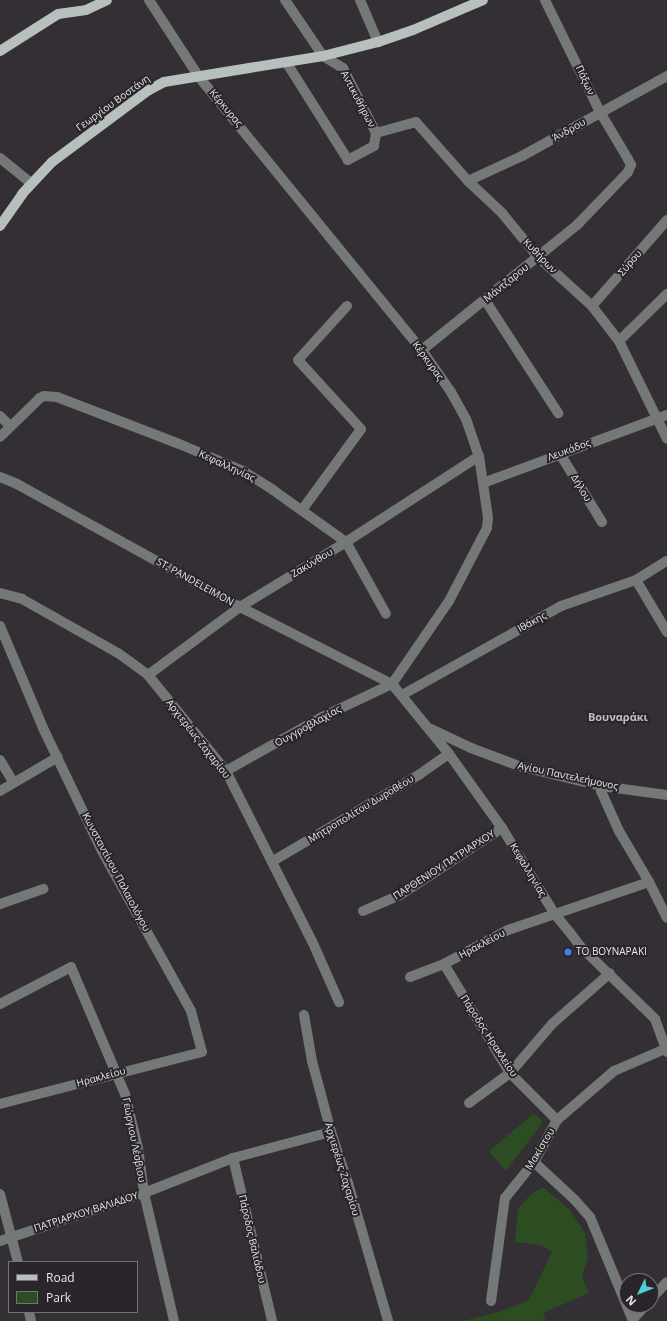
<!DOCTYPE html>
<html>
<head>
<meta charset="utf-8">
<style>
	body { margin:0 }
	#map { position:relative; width:667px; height:1321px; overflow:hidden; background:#332f34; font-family:"Open Sans",sans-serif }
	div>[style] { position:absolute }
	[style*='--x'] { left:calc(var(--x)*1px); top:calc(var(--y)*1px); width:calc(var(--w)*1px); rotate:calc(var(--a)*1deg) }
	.green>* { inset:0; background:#2c4d22 }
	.minor>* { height:10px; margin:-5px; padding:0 5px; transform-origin:5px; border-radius:5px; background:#747877 }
	.major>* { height:10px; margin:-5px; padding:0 5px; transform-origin:5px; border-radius:5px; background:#b8c0bd }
	.dots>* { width:11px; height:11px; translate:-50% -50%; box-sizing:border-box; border:2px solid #29252a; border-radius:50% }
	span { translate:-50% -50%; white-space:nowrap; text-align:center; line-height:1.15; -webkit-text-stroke:4px #29252a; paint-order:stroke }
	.street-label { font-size:10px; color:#e9e6e9 }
	.poi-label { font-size:10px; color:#e9e6e9 }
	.left { translate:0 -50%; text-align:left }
	.neighbourhood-label { font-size:11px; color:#c2bdc4; font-weight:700 }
	.legend { position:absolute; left:8px; top:1261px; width:130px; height:52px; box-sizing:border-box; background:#29252a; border:1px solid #767276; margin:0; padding:5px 7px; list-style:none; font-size:12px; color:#e9e6e9 }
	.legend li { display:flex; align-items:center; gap:8px; height:20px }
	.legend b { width:20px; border:1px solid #767276 }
	.north { position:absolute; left:619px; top:1273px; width:40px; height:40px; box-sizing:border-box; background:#29252a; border:1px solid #767276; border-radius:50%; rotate:227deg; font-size:11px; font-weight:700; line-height:16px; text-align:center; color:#e9e6e9 }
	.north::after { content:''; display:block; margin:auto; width:14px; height:18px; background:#53cbdb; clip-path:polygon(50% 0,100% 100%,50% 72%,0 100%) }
</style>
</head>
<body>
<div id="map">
	<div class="green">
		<div style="clip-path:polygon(534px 1113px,543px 1122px,506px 1171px,489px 1151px)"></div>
		<div style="clip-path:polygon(543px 1187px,570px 1210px,585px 1233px,588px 1258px,582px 1277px,589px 1293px,543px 1313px,546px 1321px,463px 1321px,499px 1312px,529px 1300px,552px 1252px,541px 1245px,515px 1242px,518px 1209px,531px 1194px)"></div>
	</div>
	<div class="minor">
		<div style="--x:149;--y:0;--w:92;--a:57"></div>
		<div style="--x:199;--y:77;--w:353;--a:50.8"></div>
		<div style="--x:422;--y:350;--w:51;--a:55.4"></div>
		<div style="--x:451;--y:392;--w:31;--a:61"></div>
		<div style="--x:466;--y:419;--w:39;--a:71"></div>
		<div style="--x:479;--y:456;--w:63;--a:81.7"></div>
		<div style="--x:488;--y:518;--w:10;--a:96"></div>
		<div style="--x:487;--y:528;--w:82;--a:117.5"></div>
		<div style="--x:449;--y:601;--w:101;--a:124.5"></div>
		<div style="--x:285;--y:0;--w:68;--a:55.8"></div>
		<div style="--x:323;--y:56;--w:23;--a:31"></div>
		<div style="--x:343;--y:68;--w:73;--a:63.1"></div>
		<div style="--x:376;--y:133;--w:13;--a:99"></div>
		<div style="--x:374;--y:146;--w:30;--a:152"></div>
		<div style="--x:348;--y:160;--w:116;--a:-122.3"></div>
		<div style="--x:360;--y:0;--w:46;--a:66.8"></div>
		<div style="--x:376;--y:133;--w:41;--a:-15.4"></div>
		<div style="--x:416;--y:122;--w:79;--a:48.6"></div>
		<div style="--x:468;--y:181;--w:47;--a:43.3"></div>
		<div style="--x:502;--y:213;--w:57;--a:50.7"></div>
		<div style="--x:538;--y:257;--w:73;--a:42.2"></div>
		<div style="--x:592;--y:306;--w:44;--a:52.4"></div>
		<div style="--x:619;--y:341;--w:109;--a:63.9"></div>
		<div style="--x:0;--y:158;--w:40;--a:39"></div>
		<div style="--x:468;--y:181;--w:60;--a:-24.8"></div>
		<div style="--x:522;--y:156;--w:166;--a:-28.9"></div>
		<div style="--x:485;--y:300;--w:135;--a:57.1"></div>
		<div style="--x:592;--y:306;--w:114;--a:-48.9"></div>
		<div style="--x:619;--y:341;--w:67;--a:-44.4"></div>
		<div style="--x:422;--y:350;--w:201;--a:-38.9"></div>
		<div style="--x:578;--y:224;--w:72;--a:-46.1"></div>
		<div style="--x:628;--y:172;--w:8;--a:-67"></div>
		<div style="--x:631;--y:165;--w:7;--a:-117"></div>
		<div style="--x:628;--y:159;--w:55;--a:-120.8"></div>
		<div style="--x:600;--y:112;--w:125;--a:-116.2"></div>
		<div style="--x:0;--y:416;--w:14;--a:45"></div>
		<div style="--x:0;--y:437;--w:56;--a:-44.3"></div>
		<div style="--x:40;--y:398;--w:4;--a:-27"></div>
		<div style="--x:44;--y:396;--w:13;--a:4"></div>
		<div style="--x:57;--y:397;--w:129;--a:21"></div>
		<div style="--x:177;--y:443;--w:72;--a:23"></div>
		<div style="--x:243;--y:471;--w:36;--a:32"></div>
		<div style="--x:273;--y:490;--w:90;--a:35.5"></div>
		<div style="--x:346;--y:542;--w:82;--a:60.9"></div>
		<div style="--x:560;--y:454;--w:80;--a:58.3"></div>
		<div style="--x:0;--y:477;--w:18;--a:22"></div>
		<div style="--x:17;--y:484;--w:255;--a:28.9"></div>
		<div style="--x:240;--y:607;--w:170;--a:26.9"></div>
		<div style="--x:392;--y:684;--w:90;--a:50.8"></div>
		<div style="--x:449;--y:754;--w:91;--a:54.4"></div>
		<div style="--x:502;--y:828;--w:100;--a:58.5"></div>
		<div style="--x:554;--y:913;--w:22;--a:51"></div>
		<div style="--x:568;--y:930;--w:20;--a:53"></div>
		<div style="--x:580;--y:946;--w:105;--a:44.2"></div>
		<div style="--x:655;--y:1019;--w:35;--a:70"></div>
		<div style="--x:483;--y:483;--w:196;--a:-20.3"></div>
		<div style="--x:302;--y:510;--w:100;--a:-53.9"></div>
		<div style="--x:361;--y:429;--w:93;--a:-132.4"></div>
		<div style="--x:298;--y:360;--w:73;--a:-47.8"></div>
		<div style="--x:636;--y:580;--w:61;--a:59.2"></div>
		<div style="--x:0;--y:593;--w:23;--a:15"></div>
		<div style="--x:22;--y:599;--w:110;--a:29.4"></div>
		<div style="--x:118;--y:653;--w:37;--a:36"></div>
		<div style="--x:148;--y:675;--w:124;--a:50.9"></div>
		<div style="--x:226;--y:771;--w:191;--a:63.2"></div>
		<div style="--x:312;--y:941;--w:67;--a:66.1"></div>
		<div style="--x:0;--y:626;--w:111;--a:67.1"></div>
		<div style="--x:43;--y:728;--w:136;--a:64.4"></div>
		<div style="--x:102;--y:851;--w:183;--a:60.9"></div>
		<div style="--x:191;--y:1011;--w:42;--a:75"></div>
		<div style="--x:202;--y:1052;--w:209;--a:165.6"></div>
		<div style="--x:148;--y:675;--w:114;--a:-36.5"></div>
		<div style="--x:240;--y:607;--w:124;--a:-31.5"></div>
		<div style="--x:346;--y:542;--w:158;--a:-32.9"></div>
		<div style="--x:402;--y:695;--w:182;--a:-29.2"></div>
		<div style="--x:561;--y:606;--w:79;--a:-19.1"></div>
		<div style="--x:636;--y:580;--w:36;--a:-32"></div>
		<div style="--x:431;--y:729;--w:44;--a:25.4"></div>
		<div style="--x:471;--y:748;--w:51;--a:20.6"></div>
		<div style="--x:519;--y:766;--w:84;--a:13.7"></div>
		<div style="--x:601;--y:786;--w:67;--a:7.8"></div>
		<div style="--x:0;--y:760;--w:26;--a:59"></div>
		<div style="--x:226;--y:771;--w:108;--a:-29.4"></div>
		<div style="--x:320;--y:718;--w:80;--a:-25.3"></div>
		<div style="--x:601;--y:786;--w:5;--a:90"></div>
		<div style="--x:601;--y:791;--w:44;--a:65.8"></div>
		<div style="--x:619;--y:831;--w:59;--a:59.5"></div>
		<div style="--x:649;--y:882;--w:40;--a:63.4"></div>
		<div style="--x:0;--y:791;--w:67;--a:-30.4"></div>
		<div style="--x:273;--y:861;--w:171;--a:-30.6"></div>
		<div style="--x:420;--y:774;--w:35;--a:-35"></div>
		<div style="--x:0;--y:904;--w:46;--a:-19.2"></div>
		<div style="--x:363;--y:911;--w:40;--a:-23.4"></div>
		<div style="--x:400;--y:895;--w:122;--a:-33.3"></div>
		<div style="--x:444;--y:964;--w:127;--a:58.8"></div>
		<div style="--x:510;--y:1073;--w:66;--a:45"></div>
		<div style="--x:410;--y:977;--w:36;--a:-21"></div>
		<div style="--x:444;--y:964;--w:72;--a:-28"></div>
		<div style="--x:508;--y:930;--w:149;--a:-18.8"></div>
		<div style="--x:0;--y:1004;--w:80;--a:-27.5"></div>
		<div style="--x:71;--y:967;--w:138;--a:67"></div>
		<div style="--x:125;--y:1094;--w:56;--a:76.5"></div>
		<div style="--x:138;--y:1148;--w:45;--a:82.4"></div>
		<div style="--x:144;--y:1193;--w:131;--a:76.8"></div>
		<div style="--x:304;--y:1015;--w:47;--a:80.1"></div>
		<div style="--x:312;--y:1061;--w:73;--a:75"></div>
		<div style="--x:331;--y:1132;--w:54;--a:71.6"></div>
		<div style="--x:348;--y:1183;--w:144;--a:73.8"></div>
		<div style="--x:469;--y:1103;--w:51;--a:-36.2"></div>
		<div style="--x:510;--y:1073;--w:65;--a:-49.4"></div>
		<div style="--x:552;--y:1024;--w:77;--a:-41.3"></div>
		<div style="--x:233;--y:1158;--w:168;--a:76.5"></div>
		<div style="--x:534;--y:1162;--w:56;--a:42.8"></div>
		<div style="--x:575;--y:1200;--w:23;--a:49"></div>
		<div style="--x:590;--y:1217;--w:113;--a:67.5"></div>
		<div style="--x:0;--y:1194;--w:70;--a:75.2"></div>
		<div style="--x:0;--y:1241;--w:152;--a:-18.4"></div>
		<div style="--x:144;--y:1193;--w:96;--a:-21.5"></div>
		<div style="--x:233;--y:1158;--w:101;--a:-14.9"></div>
		<div style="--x:651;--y:1299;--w:23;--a:-47"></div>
		<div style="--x:491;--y:1301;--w:104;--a:-82.3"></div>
		<div style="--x:505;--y:1198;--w:46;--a:-51.1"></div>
		<div style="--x:534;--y:1162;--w:48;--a:-61.3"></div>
		<div style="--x:557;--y:1120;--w:75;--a:-40.7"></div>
		<div style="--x:614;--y:1071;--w:56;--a:-23.3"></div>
		<div style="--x:29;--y:1312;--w:9;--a:77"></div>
		<div style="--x:633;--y:1319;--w:19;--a:-47"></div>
	</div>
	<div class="major">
		<div style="--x:0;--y:51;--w:69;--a:-32.5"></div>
		<div style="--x:58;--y:14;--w:28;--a:-8"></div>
		<div style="--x:86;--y:10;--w:23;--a:-25"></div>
		<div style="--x:0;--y:226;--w:39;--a:-55"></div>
		<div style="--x:22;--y:194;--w:44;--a:-46.8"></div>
		<div style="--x:52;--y:162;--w:121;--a:-36.6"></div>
		<div style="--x:149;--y:90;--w:17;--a:-28"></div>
		<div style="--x:164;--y:82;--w:161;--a:-9.3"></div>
		<div style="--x:323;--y:56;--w:57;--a:-14.3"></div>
		<div style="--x:378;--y:42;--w:37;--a:-19"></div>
		<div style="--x:413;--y:30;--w:76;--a:-23.2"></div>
	</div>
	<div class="dots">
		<div style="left:568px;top:952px;background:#3f7fe0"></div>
	</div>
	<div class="street-label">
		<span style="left:585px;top:80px;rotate:65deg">Πάξων</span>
		<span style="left:358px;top:99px;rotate:62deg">Αντικυθήρων</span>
		<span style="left:113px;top:103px;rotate:-36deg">Γεωργίου Βοστάνη</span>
		<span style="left:226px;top:108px;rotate:50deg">Κέρκυρας</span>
		<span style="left:569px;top:130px;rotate:-29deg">Άνδρου</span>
		<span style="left:540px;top:256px;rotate:46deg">Κυθήρων</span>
		<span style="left:630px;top:263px;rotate:-49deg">Σύρου</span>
		<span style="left:506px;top:283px;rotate:-39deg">Μάντζαρου</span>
		<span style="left:428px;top:361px;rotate:54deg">Κέρκυρας</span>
		<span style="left:569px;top:450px;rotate:-20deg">Λευκάδος</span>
		<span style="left:227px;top:466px;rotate:25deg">Κεφαλληνίας</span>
		<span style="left:581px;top:488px;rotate:59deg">Δήλου</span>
		<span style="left:312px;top:563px;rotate:-31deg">Ζακύνθου</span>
		<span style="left:195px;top:582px;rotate:29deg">ST. PANDELEIMON</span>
		<span style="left:532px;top:622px;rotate:-29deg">Ιθάκης</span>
		<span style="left:308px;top:726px;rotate:-29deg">Ουγγροβλαχίας</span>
		<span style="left:198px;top:739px;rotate:52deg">Αρχιερέως Ζαχαρίου</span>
		<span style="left:568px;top:776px;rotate:12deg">Αγίου Παντελεήμονος</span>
		<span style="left:361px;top:809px;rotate:-31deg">Μητροπολίτου Δωροθέου</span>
		<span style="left:444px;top:865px;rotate:-33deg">ΠΑΡΘΕΝΙΟΥ ΠΑΤΡΙΑΡΧΟΥ</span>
		<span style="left:528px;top:870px;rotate:59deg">Κεφαλληνίας</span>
		<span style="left:116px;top:872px;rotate:62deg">Κωνσταντίνου Παλαιολόγου</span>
		<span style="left:482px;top:944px;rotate:-28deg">Ηρακλείου</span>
		<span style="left:489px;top:1036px;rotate:57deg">Πάροδος Ηρακλείου</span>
		<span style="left:101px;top:1077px;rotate:-15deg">Ηρακλείου</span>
		<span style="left:134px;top:1140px;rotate:79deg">Γεώργιου Λέσβιου</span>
		<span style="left:540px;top:1149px;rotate:-59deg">Μακίστου</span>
		<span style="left:342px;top:1169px;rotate:73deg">Αρχιερέως Ζαχαρίου</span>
		<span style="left:86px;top:1212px;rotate:-18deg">ΠΑΤΡΙΑΡΧΟΥ ΒΑΛΙΑΔΟΥ</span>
		<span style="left:252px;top:1239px;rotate:77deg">Πάροδος Βαλιάδου</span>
	</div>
	<div class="poi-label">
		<span class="left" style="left:576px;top:952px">ΤΟ ΒΟΥΝΑΡΑΚΙ</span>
	</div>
	<div class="neighbourhood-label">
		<span style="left:618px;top:717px">Βουναράκι</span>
	</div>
	<ul class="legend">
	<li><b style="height:5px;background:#b8c0bd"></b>Road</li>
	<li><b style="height:11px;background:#2c4d22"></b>Park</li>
	</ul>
	<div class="north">N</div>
</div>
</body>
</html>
